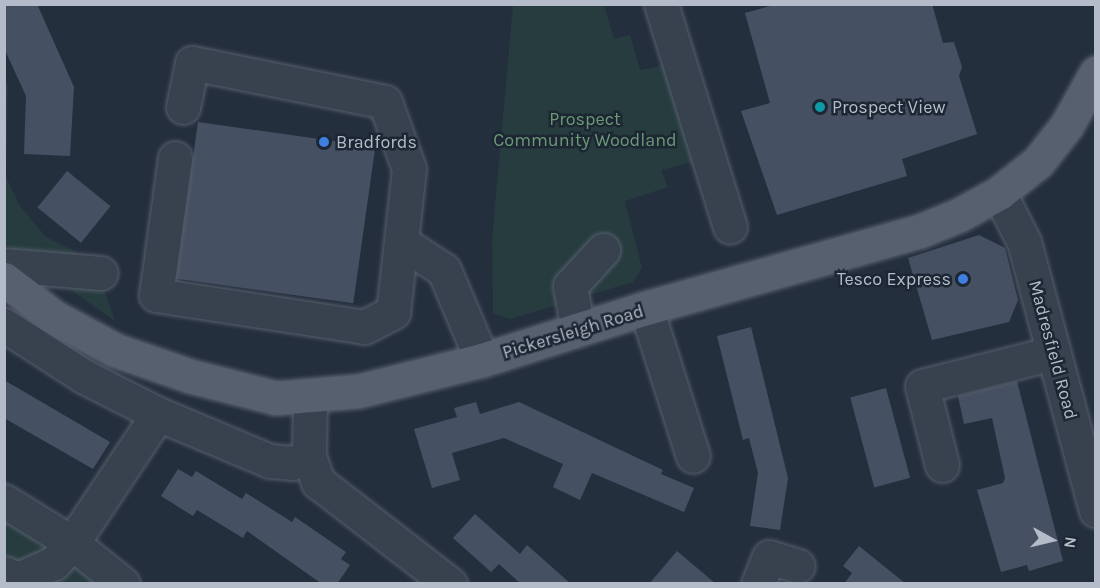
<!DOCTYPE html>
<html>
<head>
<meta charset="utf-8">
<style>
	body { margin:0 }
	#map { position:relative; width:1100px; height:588px; overflow:hidden; background:#242f3e; font-family:Karla,sans-serif }
	div>[style] { position:absolute }
	[style*='--x'] { left:calc(var(--x)*1px); top:calc(var(--y)*1px); width:calc(var(--w)*1px); rotate:calc(var(--a)*1deg) }
	.green>* { inset:0; background:#263c3f }
	.building>* { inset:0; background:#455162; transform-origin:0 0 }
	.roads { filter:drop-shadow(0 0 2px #565f6c) drop-shadow(0 0 2px #565f6c) }
	.minor>* { height:33px; margin:-16.5px; padding:0 16.5px; transform-origin:16.5px; border-radius:16.5px; background:#38414e }
	.major>* { height:33px; margin:-16.5px; padding:0 16.5px; transform-origin:16.5px; border-radius:16.5px; background:#56606e }
	.dots>* { width:16px; height:16px; translate:-50% -50%; box-sizing:border-box; border:3px solid #1d2633; border-radius:50% }
	span { translate:-50% -50%; white-space:nowrap; text-align:center; line-height:1.15; -webkit-text-stroke:5px #1d2633; paint-order:stroke }
	.poi-label { font-size:18px; color:#b4bcc9 }
	.left { translate:0 -50%; text-align:left }
	.right { translate:-100% -50%; text-align:right }
	.park-label { font-size:18px; color:#6b9a76 }
	.street-label { font-size:18px; color:#b4bcc9 }
	.frame { position:absolute; inset:0; border:6px solid #b4bcc9; pointer-events:none }
	.north { position:absolute; left:1022px; top:510px; width:60px; height:60px; -webkit-text-stroke:4px #1d2633; paint-order:stroke; rotate:98deg; font-size:16px; font-weight:700; line-height:24px; text-align:center; color:#b4bcc9 }
	.north::after { content:''; display:block; margin:auto; width:21px; height:27px; background:#b4bcc9; clip-path:polygon(50% 0,100% 100%,50% 72%,0 100%) }
</style>
</head>
<body>
<div id="map">
	<div class="green">
		<div style="clip-path:polygon(513px 5px,604px 5px,614px 39px,630px 35px,640px 70px,666px 65px,693px 162px,661px 170px,668px 187px,625px 201px,642px 268px,633px 282px,510px 319px,493px 313px,492px 239px)"></div>
		<div style="clip-path:polygon(4px 79px,8px 85px,6px 177px,20px 206px,46px 237px,94px 261px,115px 321px,5px 244px)"></div>
		<div style="clip-path:polygon(5px 514px,99px 583px,5px 583px)"></div>
	</div>
	<div class="building">
		<div style="clip-path:polygon(4px 4px,37px 4px,74px 87px,70px 156px,24px 154px,26px 96px,4px 48px)"></div>
		<div style="clip-path:polygon(777px 4px,932px 4px,943px 43px,954px 42px,962px 67px,959px 76px,977px 134px,902px 159px,907px 176px,777px 215px,741px 111px,770px 103px,745px 13px)"></div>
		<div style="left:198px;top:122px;width:179px;height:158px;rotate:8deg"></div>
		<div style="left:67px;top:171px;width:56px;height:47px;rotate:39deg"></div>
		<div style="clip-path:polygon(979px 235px,1005px 248px,1018px 300px,1009px 322px,932px 340px,908px 258px)"></div>
		<div style="clip-path:polygon(751px 327px,788px 478px,780px 530px,750px 526px,758px 473px,749px 438px,743px 440px,717px 336px)"></div>
		<div style="clip-path:polygon(4px 380px,110px 442px,93px 469px,4px 418px)"></div>
		<div style="clip-path:polygon(1017px 381px,1063px 561px,1029px 571px,1027px 565px,1001px 572px,977px 490px,1003px 483px,1005px 478px,992px 418px,964px 424px,958px 396px)"></div>
		<div style="left:886px;top:388px;width:93px;height:37px;rotate:75deg"></div>
		<div style="clip-path:polygon(476px 402px,480px 414px,519px 402px,663px 470px,661px 474px,694px 488px,684px 512px,592px 473px,580px 500px,553px 487px,563px 464px,504px 438px,452px 453px,460px 480px,432px 488px,414px 429px,457px 417px,454px 408px)"></div>
		<div style="clip-path:polygon(178px 469px,192px 477px,196px 471px,242px 499px,246px 493px,292px 522px,295px 517px,346px 552px,341px 559px,350px 565px,337px 584px,322px 584px,247px 531px,243px 538px,197px 510px,193px 516px,161px 496px)"></div>
		<div style="clip-path:polygon(475px 514px,520px 554px,527px 545px,571px 584px,521px 584px,499px 564px,491px 572px,453px 538px)"></div>
		<div style="clip-path:polygon(859px 546px,906px 584px,844px 584px,852px 573px,843px 566px)"></div>
		<div style="clip-path:polygon(677px 551px,716px 584px,649px 584px)"></div>
	</div>
	<div class="roads">
		<div class="minor">
			<div style="--x:661;--y:4;--w:233;--a:72.8"></div>
			<div style="--x:183;--y:107;--w:45;--a:-78.4"></div>
			<div style="--x:192;--y:63;--w:197;--a:11.4"></div>
			<div style="--x:385;--y:102;--w:71;--a:70.3"></div>
			<div style="--x:409;--y:169;--w:73;--a:96.3"></div>
			<div style="--x:175;--y:158;--w:138;--a:97.9"></div>
			<div style="--x:156;--y:295;--w:210;--a:8.7"></div>
			<div style="--x:364;--y:327;--w:33;--a:-27"></div>
			<div style="--x:393;--y:312;--w:70;--a:-83.5"></div>
			<div style="--x:401;--y:242;--w:51;--a:33.1"></div>
			<div style="--x:444;--y:270;--w:98;--a:67.1"></div>
			<div style="--x:999;--y:193;--w:55;--a:63"></div>
			<div style="--x:1024;--y:242;--w:278;--a:75"></div>
			<div style="--x:4;--y:265;--w:97;--a:4.7"></div>
			<div style="--x:646;--y:308;--w:155;--a:72.4"></div>
			<div style="--x:4;--y:325;--w:94;--a:32.8"></div>
			<div style="--x:83;--y:376;--w:84;--a:26.9"></div>
			<div style="--x:158;--y:414;--w:121;--a:22.8"></div>
			<div style="--x:270;--y:461;--w:22;--a:5"></div>
			<div style="--x:292;--y:463;--w:18;--a:-22"></div>
			<div style="--x:578;--y:330;--w:45;--a:-100.3"></div>
			<div style="--x:570;--y:286;--w:49;--a:-47.5"></div>
			<div style="--x:310;--y:396;--w:60;--a:91"></div>
			<div style="--x:309;--y:456;--w:28;--a:71"></div>
			<div style="--x:318;--y:482;--w:167;--a:37.7"></div>
			<div style="--x:942;--y:465;--w:81;--a:-104.2"></div>
			<div style="--x:922;--y:386;--w:135;--a:-14.1"></div>
			<div style="--x:4;--y:501;--w:80;--a:31.7"></div>
			<div style="--x:72;--y:543;--w:65;--a:38.8"></div>
			<div style="--x:4;--y:573;--w:15;--a:23"></div>
			<div style="--x:18;--y:579;--w:39;--a:-24"></div>
			<div style="--x:54;--y:563;--w:27;--a:-48"></div>
			<div style="--x:72;--y:543;--w:155;--a:-56.3"></div>
			<div style="--x:758;--y:584;--w:29;--a:-68"></div>
			<div style="--x:769;--y:557;--w:30;--a:17"></div>
		</div>
		<div class="major">
			<div style="--x:4;--y:279;--w:63;--a:37.2"></div>
			<div style="--x:54;--y:317;--w:69;--a:28.4"></div>
			<div style="--x:115;--y:350;--w:79;--a:19.1"></div>
			<div style="--x:190;--y:376;--w:89;--a:14.3"></div>
			<div style="--x:276;--y:398;--w:82;--a:-4.9"></div>
			<div style="--x:358;--y:391;--w:128;--a:-14"></div>
			<div style="--x:482;--y:360;--w:172;--a:-17.6"></div>
			<div style="--x:646;--y:308;--w:285;--a:-15.7"></div>
			<div style="--x:920;--y:231;--w:42;--a:-22.3"></div>
			<div style="--x:959;--y:215;--w:46;--a:-28.8"></div>
			<div style="--x:999;--y:193;--w:50;--a:-38.5"></div>
			<div style="--x:1038;--y:162;--w:47;--a:-51.9"></div>
			<div style="--x:1067;--y:125;--w:60;--a:-60.9"></div>
		</div>
	</div>
	<div class="dots">
		<div style="left:820px;top:107px;background:#0f9aa8"></div>
		<div style="left:324px;top:142px;background:#3f7fe0"></div>
		<div style="left:963px;top:279px;background:#3f7fe0"></div>
	</div>
	<div class="poi-label">
		<span class="left" style="left:832px;top:107px">Prospect View</span>
		<span class="left" style="left:336px;top:142px">Bradfords</span>
		<span class="right" style="left:951px;top:279px">Tesco Express</span>
	</div>
	<div class="park-label">
		<span style="left:585px;top:130px">Prospect<br>Community Woodland</span>
	</div>
	<div class="street-label">
		<span style="left:573px;top:332px;rotate:-17deg">Pickersleigh Road</span>
		<span style="left:1053px;top:350px;rotate:75deg">Madresfield Road</span>
	</div>
	<div class="frame"></div>
	<div class="north">N</div>
</div>
</body>
</html>
